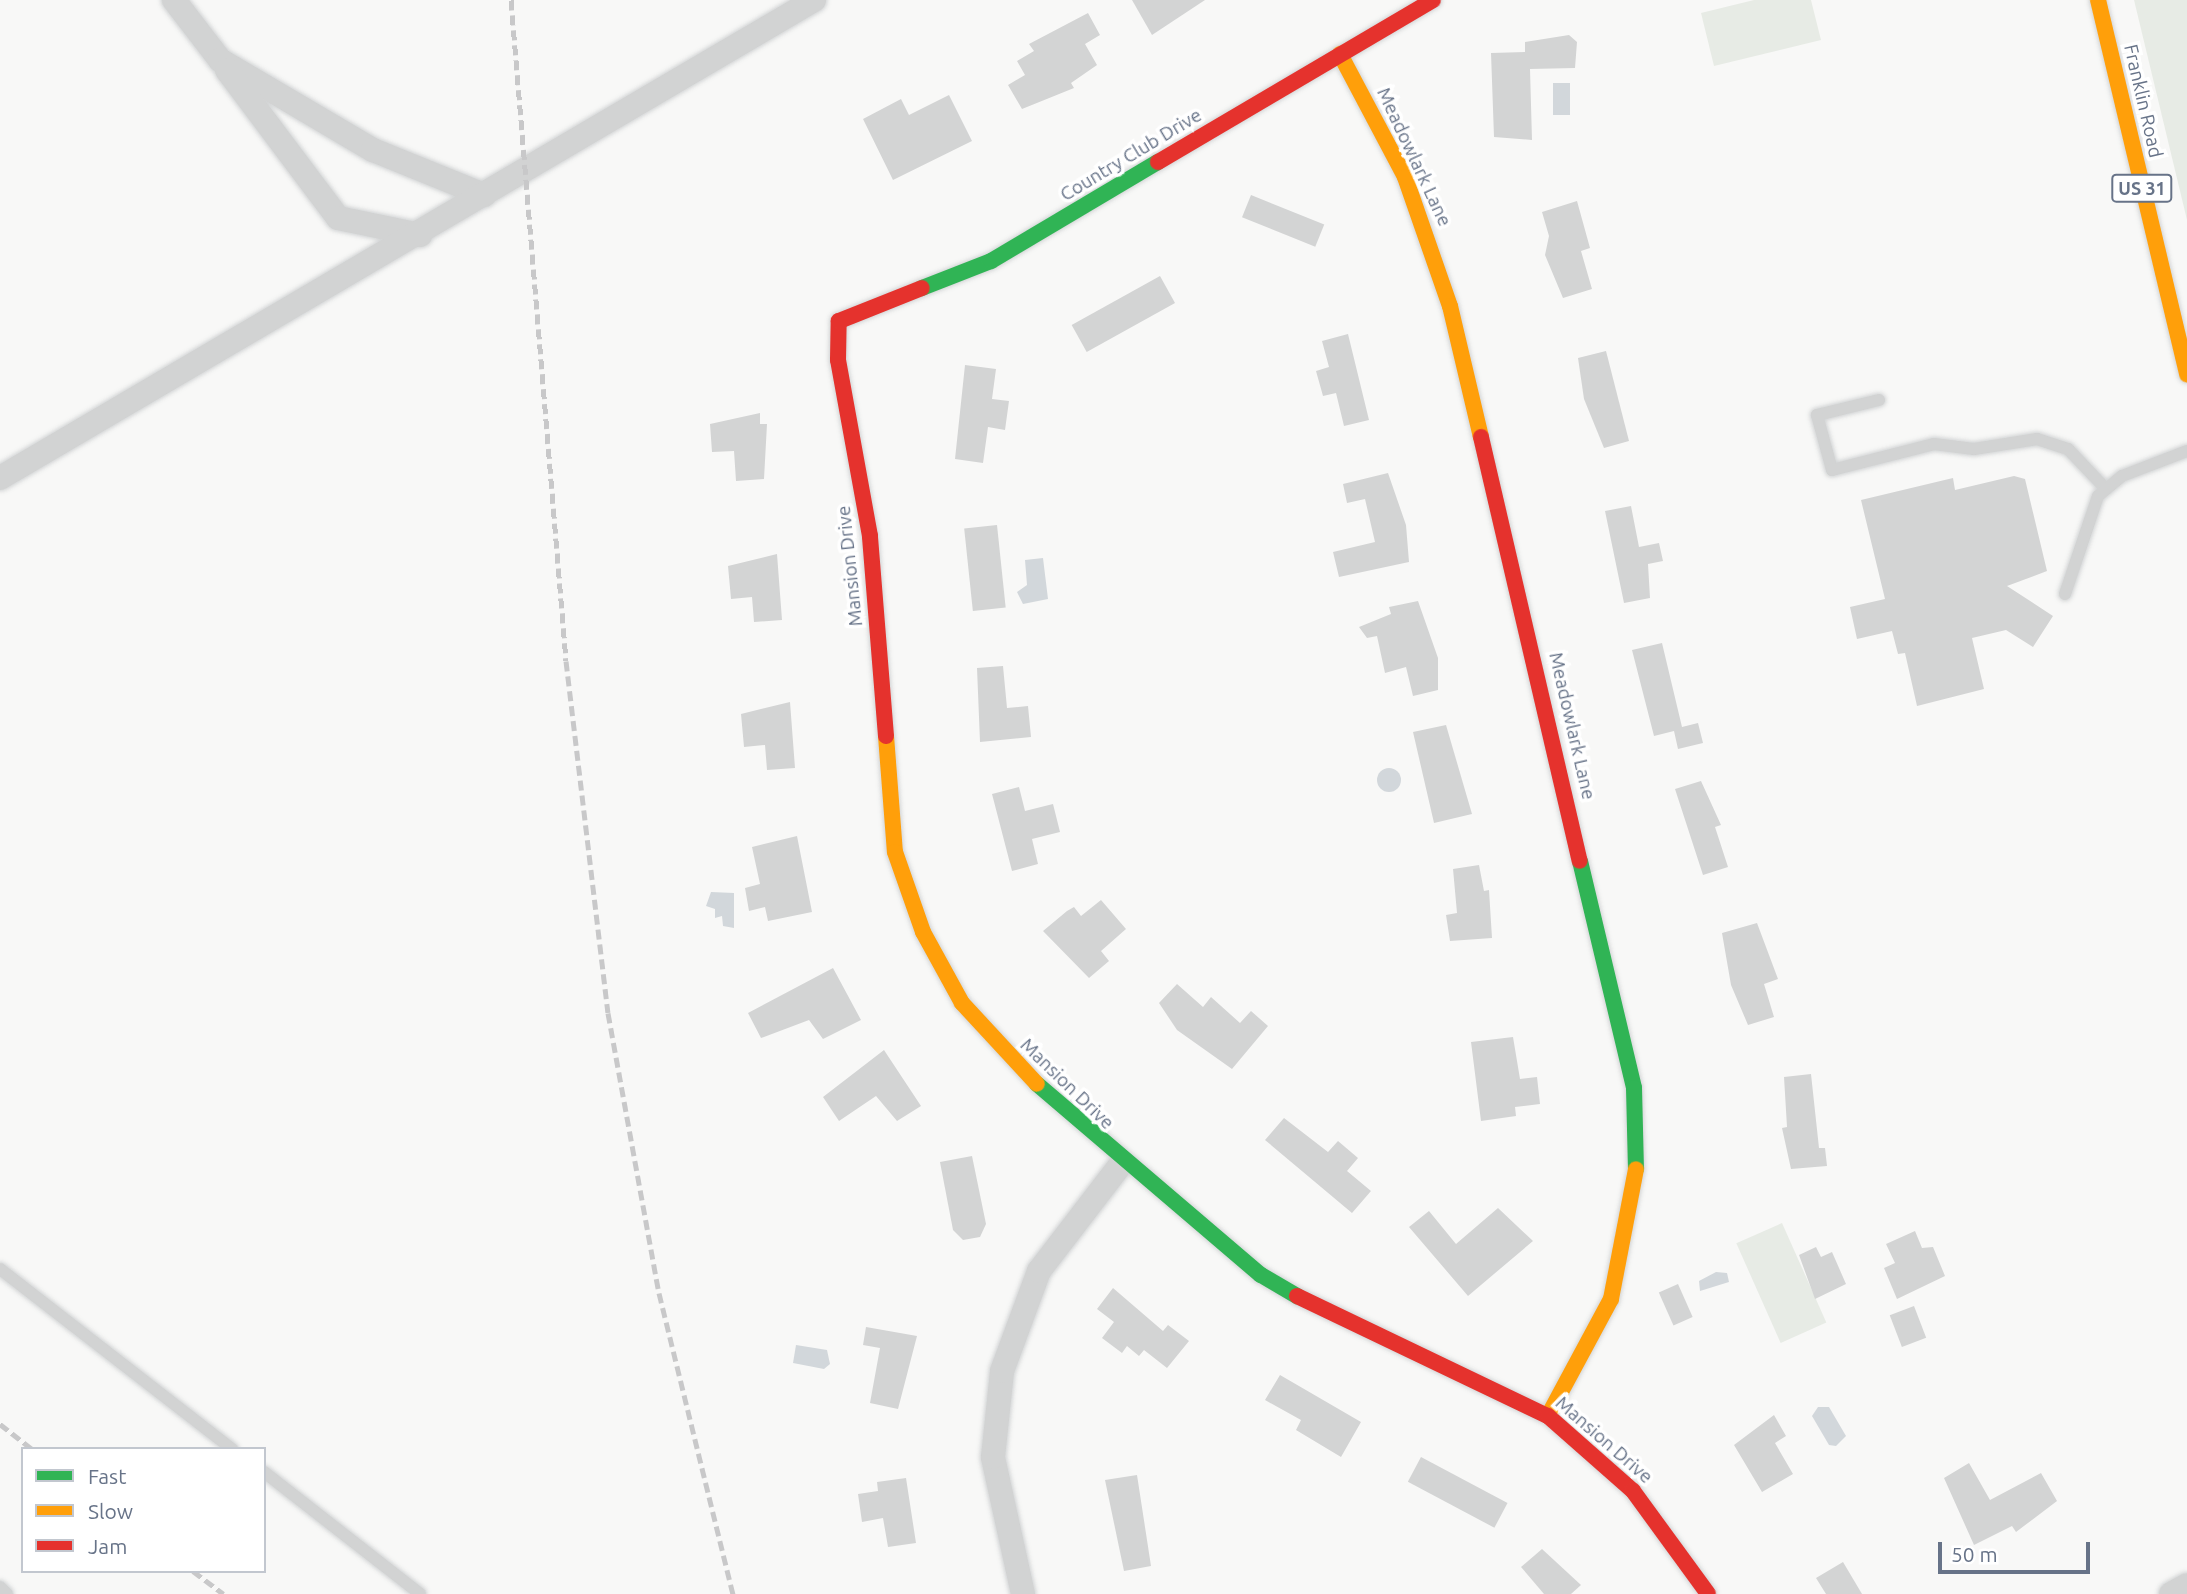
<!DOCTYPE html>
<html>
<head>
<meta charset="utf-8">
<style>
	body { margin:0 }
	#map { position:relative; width:2187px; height:1594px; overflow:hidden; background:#f8f8f7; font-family:Ubuntu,sans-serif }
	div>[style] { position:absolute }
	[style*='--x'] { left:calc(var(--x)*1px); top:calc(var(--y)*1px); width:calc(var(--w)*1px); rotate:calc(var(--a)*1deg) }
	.green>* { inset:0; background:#e7ebe5; transform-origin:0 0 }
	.water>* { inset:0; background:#d2d7db; transform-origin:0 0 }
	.round { border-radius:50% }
	.building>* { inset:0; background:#d3d4d4; transform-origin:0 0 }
	.roads { filter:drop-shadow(0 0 2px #d3d5d6) drop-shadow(0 0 2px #d3d5d6) }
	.lane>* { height:12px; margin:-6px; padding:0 6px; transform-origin:6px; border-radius:6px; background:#d2d3d3 }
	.street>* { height:24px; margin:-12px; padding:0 12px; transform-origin:12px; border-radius:12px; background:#d2d3d3 }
	.fast>* { height:16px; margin:-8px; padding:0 8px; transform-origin:8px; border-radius:8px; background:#30b455 }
	.slow>* { height:16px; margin:-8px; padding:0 8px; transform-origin:8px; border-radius:8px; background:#ff9f0a }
	.jam>* { height:16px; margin:-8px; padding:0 8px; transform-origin:8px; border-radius:8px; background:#e5322d }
	.rail>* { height:5px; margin-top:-2.5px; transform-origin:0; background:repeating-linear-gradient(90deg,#c8c8c9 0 10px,transparent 0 15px) }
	span { translate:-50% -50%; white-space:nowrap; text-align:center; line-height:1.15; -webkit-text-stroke:7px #fff; paint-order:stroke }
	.shield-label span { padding:2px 5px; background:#fff; border:2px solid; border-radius:5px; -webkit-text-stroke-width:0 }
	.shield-label { font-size:18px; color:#677388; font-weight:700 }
	.street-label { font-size:19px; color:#677388 }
	.legend { position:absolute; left:21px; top:1447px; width:245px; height:126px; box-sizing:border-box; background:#fff; border:2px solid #c2c7cf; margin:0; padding:9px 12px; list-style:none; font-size:21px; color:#677388 }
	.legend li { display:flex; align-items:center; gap:14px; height:35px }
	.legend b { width:35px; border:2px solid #c2c7cf }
	.scale { position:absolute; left:1938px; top:1542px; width:152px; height:32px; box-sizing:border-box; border:4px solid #677388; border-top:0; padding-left:9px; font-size:21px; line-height:24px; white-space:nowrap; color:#677388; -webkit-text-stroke:5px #fff; paint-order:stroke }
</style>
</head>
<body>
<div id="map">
	<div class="green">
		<div style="clip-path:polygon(1754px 0,1811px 0,1821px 40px,1714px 66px,1701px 13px)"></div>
		<div style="clip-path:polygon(2134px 0,2187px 0,2187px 220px)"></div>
		<div style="left:1782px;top:1223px;width:109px;height:50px;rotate:66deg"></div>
	</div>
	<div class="water">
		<div style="left:1553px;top:83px;width:17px;height:32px"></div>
		<div style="clip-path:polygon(1043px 558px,1048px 599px,1023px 604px,1017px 592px,1027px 585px,1025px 560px)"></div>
		<div class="round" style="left:1377px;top:768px;width:24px;height:24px"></div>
		<div style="clip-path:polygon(711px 892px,734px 893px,734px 928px,723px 926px,722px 916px,715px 918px,715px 909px,706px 906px)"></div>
		<div style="clip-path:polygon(1716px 1272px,1727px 1273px,1729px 1282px,1700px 1291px,1699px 1281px)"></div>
		<div style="clip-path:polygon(796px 1345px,827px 1350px,830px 1364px,824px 1369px,793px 1363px)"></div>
		<div style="clip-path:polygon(1818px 1407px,1829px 1407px,1846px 1436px,1836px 1446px,1829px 1445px,1812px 1416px)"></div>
	</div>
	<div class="building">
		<div style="clip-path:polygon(1132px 0,1205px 0,1152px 35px)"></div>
		<div style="clip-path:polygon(1088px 13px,1100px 35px,1085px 44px,1097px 65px,1071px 83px,1074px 88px,1022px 109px,1008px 85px,1025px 75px,1017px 61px,1034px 51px,1029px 44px)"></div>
		<div style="clip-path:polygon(1569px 35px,1577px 42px,1575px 68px,1530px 69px,1532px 140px,1494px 137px,1491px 53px,1525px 52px,1525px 42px)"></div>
		<div style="clip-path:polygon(949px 95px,972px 141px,893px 180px,863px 119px,901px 99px,909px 115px)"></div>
		<div style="left:1251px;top:195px;width:79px;height:24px;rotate:22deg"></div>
		<div style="clip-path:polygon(1577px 201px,1590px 248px,1581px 251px,1592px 289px,1563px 298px,1545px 255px,1549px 236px,1542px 212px)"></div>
		<div style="left:1160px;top:276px;width:31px;height:101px;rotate:61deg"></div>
		<div style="clip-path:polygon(1348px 334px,1369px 420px,1344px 426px,1336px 393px,1323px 396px,1316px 371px,1329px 367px,1322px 341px)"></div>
		<div style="clip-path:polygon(1606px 351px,1629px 441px,1604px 448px,1584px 399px,1578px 358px)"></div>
		<div style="clip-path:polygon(965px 365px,996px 369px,992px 399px,1009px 401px,1005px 430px,988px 427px,983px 463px,955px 459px)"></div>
		<div style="clip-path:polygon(760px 413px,760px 424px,767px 424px,764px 479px,736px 481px,734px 451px,712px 452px,710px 424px)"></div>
		<div style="clip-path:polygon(1388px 473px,1406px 525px,1409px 562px,1339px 577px,1333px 552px,1375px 542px,1365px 499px,1347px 503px,1343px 484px)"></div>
		<div style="clip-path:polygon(2014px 476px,2025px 479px,2047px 571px,2007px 586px,2053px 616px,2033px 647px,2006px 630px,1972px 638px,1984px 689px,1917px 706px,1905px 653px,1898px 654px,1892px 631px,1857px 639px,1850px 607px,1885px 599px,1861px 500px,1953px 478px,1955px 490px)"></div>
		<div style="clip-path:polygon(1631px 506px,1639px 547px,1659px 543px,1663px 561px,1648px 564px,1650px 598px,1624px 603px,1605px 511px)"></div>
		<div style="left:997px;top:525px;width:83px;height:33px;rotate:84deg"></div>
		<div style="clip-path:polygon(777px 554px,782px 620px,754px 622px,752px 597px,731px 599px,728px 566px)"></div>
		<div style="clip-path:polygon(1418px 601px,1438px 658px,1438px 690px,1413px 696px,1406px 667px,1385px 673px,1377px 636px,1367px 638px,1359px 627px,1391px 614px,1389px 607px)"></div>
		<div style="clip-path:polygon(1662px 643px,1682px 727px,1698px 723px,1703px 743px,1678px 749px,1674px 731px,1654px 736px,1632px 650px)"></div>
		<div style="clip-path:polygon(1003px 666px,1007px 708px,1028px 706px,1031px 737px,980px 742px,977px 668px)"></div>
		<div style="clip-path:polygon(790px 702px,795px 768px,767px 770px,765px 745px,744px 747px,741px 714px)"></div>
		<div style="clip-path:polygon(1446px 725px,1472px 814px,1434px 823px,1413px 732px)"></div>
		<div style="clip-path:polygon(1701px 781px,1721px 825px,1715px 827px,1728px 867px,1703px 875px,1675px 789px)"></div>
		<div style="clip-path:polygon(1019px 787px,1025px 811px,1053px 804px,1060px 832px,1032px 839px,1038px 864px,1012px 871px,992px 794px)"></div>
		<div style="clip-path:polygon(797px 836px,812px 912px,768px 921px,765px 907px,749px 911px,745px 888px,760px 884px,752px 847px)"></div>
		<div style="clip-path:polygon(1479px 865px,1484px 891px,1489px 890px,1492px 938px,1450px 941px,1446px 915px,1457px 913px,1453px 869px)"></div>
		<div style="clip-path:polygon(1101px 900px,1126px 929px,1101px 951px,1109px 961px,1089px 978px,1043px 931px,1067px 911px,1074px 907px,1081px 916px)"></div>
		<div style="clip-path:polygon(1757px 923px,1778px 979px,1764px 984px,1774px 1017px,1748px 1025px,1731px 985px,1722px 933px)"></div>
		<div style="clip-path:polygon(833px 968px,861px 1020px,823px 1039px,809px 1020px,761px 1038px,748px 1013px)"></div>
		<div style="clip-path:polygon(1177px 984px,1203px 1007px,1211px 997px,1240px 1023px,1251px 1011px,1268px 1026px,1232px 1069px,1177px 1030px,1159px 1003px)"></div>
		<div style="clip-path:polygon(1513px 1037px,1520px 1079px,1537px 1077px,1540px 1104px,1515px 1107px,1516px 1116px,1481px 1121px,1471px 1042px)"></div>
		<div style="clip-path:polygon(884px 1050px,921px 1106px,897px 1121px,876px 1096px,839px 1121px,823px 1097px)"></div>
		<div style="clip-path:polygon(1811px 1074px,1819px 1148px,1825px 1148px,1827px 1166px,1791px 1169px,1782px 1128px,1787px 1127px,1784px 1077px)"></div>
		<div style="clip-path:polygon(1284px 1118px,1328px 1152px,1338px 1141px,1358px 1158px,1347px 1171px,1371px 1191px,1352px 1213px,1265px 1140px)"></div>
		<div style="clip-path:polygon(972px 1156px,986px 1224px,980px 1237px,963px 1240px,953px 1230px,940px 1162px)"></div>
		<div style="clip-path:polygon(1498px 1208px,1533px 1241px,1468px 1296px,1409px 1227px,1429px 1211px,1456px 1244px)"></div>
		<div style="clip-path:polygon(1915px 1231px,1922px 1248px,1933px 1247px,1945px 1276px,1897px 1299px,1884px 1268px,1895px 1263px,1886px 1244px)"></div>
		<div style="clip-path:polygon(1816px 1247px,1821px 1257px,1832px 1252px,1846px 1284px,1815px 1299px,1799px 1255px)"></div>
		<div style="left:1678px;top:1284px;width:36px;height:21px;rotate:66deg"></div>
		<div style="clip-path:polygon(1113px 1288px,1163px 1331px,1168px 1325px,1189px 1341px,1167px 1368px,1144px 1350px,1139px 1356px,1127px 1346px,1122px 1353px,1102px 1338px,1114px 1322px,1097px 1309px)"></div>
		<div style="left:1914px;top:1306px;width:34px;height:26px;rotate:69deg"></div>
		<div style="clip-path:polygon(866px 1327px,917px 1336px,898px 1409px,870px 1403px,880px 1348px,863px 1345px)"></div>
		<div style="clip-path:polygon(1280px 1375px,1361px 1422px,1341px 1457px,1296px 1430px,1301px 1420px,1265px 1400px)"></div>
		<div style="clip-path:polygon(1774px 1415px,1786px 1436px,1775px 1443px,1793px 1474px,1762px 1492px,1734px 1445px)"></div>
		<div style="left:1421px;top:1457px;width:98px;height:28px;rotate:28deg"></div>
		<div style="clip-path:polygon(1969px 1463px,1990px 1500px,2041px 1473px,2057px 1501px,2016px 1532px,2012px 1526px,1974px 1545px,1944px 1478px)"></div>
		<div style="clip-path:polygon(1137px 1475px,1151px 1566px,1124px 1571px,1105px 1480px)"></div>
		<div style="clip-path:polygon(906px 1478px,916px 1543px,888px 1547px,883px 1518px,862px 1522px,858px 1494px,878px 1491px,877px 1482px)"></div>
		<div style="clip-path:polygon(1542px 1549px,1581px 1585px,1571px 1594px,1544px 1594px,1521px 1567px)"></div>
		<div style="clip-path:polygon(1843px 1562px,1862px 1594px,1826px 1594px,1816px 1578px)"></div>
	</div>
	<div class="roads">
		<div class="lane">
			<div style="--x:1879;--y:400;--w:64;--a:166.4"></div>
			<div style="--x:1817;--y:415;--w:57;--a:74.7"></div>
			<div style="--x:1832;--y:470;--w:105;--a:-14.3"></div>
			<div style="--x:1934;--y:444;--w:40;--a:7.1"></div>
			<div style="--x:1974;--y:449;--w:64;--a:-9"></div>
			<div style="--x:2037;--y:439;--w:33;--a:18"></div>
			<div style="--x:2068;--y:449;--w:54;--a:46.5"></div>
			<div style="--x:2065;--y:594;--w:103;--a:-71.4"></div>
			<div style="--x:2098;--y:496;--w:31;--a:-40"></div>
			<div style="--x:2122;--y:476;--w:70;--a:-21"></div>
			<div style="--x:0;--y:1269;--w:294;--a:37.8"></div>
			<div style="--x:264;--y:1472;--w:198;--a:38"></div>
			<div style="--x:0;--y:1587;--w:10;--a:45"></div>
		</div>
		<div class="street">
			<div style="--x:174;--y:0;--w:76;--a:52.5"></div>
			<div style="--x:220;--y:60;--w:178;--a:30.5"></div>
			<div style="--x:373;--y:150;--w:120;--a:22.1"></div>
			<div style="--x:227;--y:70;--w:185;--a:53.1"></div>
			<div style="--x:338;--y:218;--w:84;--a:11.7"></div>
			<div style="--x:0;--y:478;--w:944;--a:-30.42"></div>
			<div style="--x:1023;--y:1594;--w:140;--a:-102.4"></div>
			<div style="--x:993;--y:1457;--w:86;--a:-84"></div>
			<div style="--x:1002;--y:1371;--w:107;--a:-69.7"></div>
			<div style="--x:1039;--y:1271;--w:135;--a:-52.5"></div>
			<div style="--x:2171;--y:1594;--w:18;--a:-29"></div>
		</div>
		<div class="fast">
			<div style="--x:922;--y:288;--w:74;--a:-21.4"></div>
			<div style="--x:991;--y:261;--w:194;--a:-30.7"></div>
			<div style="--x:1580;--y:861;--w:233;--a:76.6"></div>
			<div style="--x:1634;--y:1088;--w:81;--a:88.6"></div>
			<div style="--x:1037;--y:1084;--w:294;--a:40.5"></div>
			<div style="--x:1261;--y:1275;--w:42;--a:30.3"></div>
		</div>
		<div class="slow">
			<div style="--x:2098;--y:0;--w:385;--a:76.6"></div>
			<div style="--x:1340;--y:54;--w:139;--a:62.1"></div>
			<div style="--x:1405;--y:177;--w:137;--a:70.8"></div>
			<div style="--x:1450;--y:306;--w:135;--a:76.7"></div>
			<div style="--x:886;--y:736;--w:116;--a:85.6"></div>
			<div style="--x:895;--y:852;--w:85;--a:70.7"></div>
			<div style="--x:923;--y:932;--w:81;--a:61.2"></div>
			<div style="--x:962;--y:1003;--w:110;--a:47.2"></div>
			<div style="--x:1548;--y:1416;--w:133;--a:-61.7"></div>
			<div style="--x:1611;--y:1299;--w:132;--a:-79.1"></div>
		</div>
		<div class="jam">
			<div style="--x:1158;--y:162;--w:319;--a:-30.5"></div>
			<div style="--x:1481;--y:437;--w:435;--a:76.9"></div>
			<div style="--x:886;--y:736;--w:201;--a:-94.6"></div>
			<div style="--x:870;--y:536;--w:179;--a:-100.3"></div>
			<div style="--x:838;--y:360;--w:39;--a:-89"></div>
			<div style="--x:839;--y:321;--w:89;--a:-21.7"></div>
			<div style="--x:1297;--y:1296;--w:278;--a:25.6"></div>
			<div style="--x:1548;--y:1416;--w:113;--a:41.4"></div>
			<div style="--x:1633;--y:1491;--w:127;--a:53.9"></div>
		</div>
	</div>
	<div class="rail">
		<div style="--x:511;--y:0;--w:663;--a:85.24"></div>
		<div style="--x:566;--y:661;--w:354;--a:83.2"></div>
		<div style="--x:608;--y:1013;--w:285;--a:79.7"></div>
		<div style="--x:659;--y:1293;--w:310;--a:76.2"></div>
		<div style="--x:0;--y:1424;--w:41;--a:38"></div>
		<div style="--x:193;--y:1571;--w:38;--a:37"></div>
	</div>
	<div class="shield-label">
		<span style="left:2142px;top:188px">US 31</span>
	</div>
	<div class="street-label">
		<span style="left:2143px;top:101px;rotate:77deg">Franklin Road</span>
		<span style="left:1131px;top:155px;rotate:-31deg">Country Club Drive</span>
		<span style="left:1414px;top:157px;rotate:65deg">Meadowlark Lane</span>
		<span style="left:850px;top:566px;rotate:-96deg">Mansion Drive</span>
		<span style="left:1572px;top:726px;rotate:77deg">Meadowlark Lane</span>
		<span style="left:1067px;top:1084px;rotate:44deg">Mansion Drive</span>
		<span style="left:1604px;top:1440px;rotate:41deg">Mansion Drive</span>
	</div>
	<ul class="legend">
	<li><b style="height:9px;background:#30b455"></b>Fast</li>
	<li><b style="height:9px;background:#ff9f0a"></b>Slow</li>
	<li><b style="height:9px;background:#e5322d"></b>Jam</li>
	</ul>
	<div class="scale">50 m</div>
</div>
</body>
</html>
